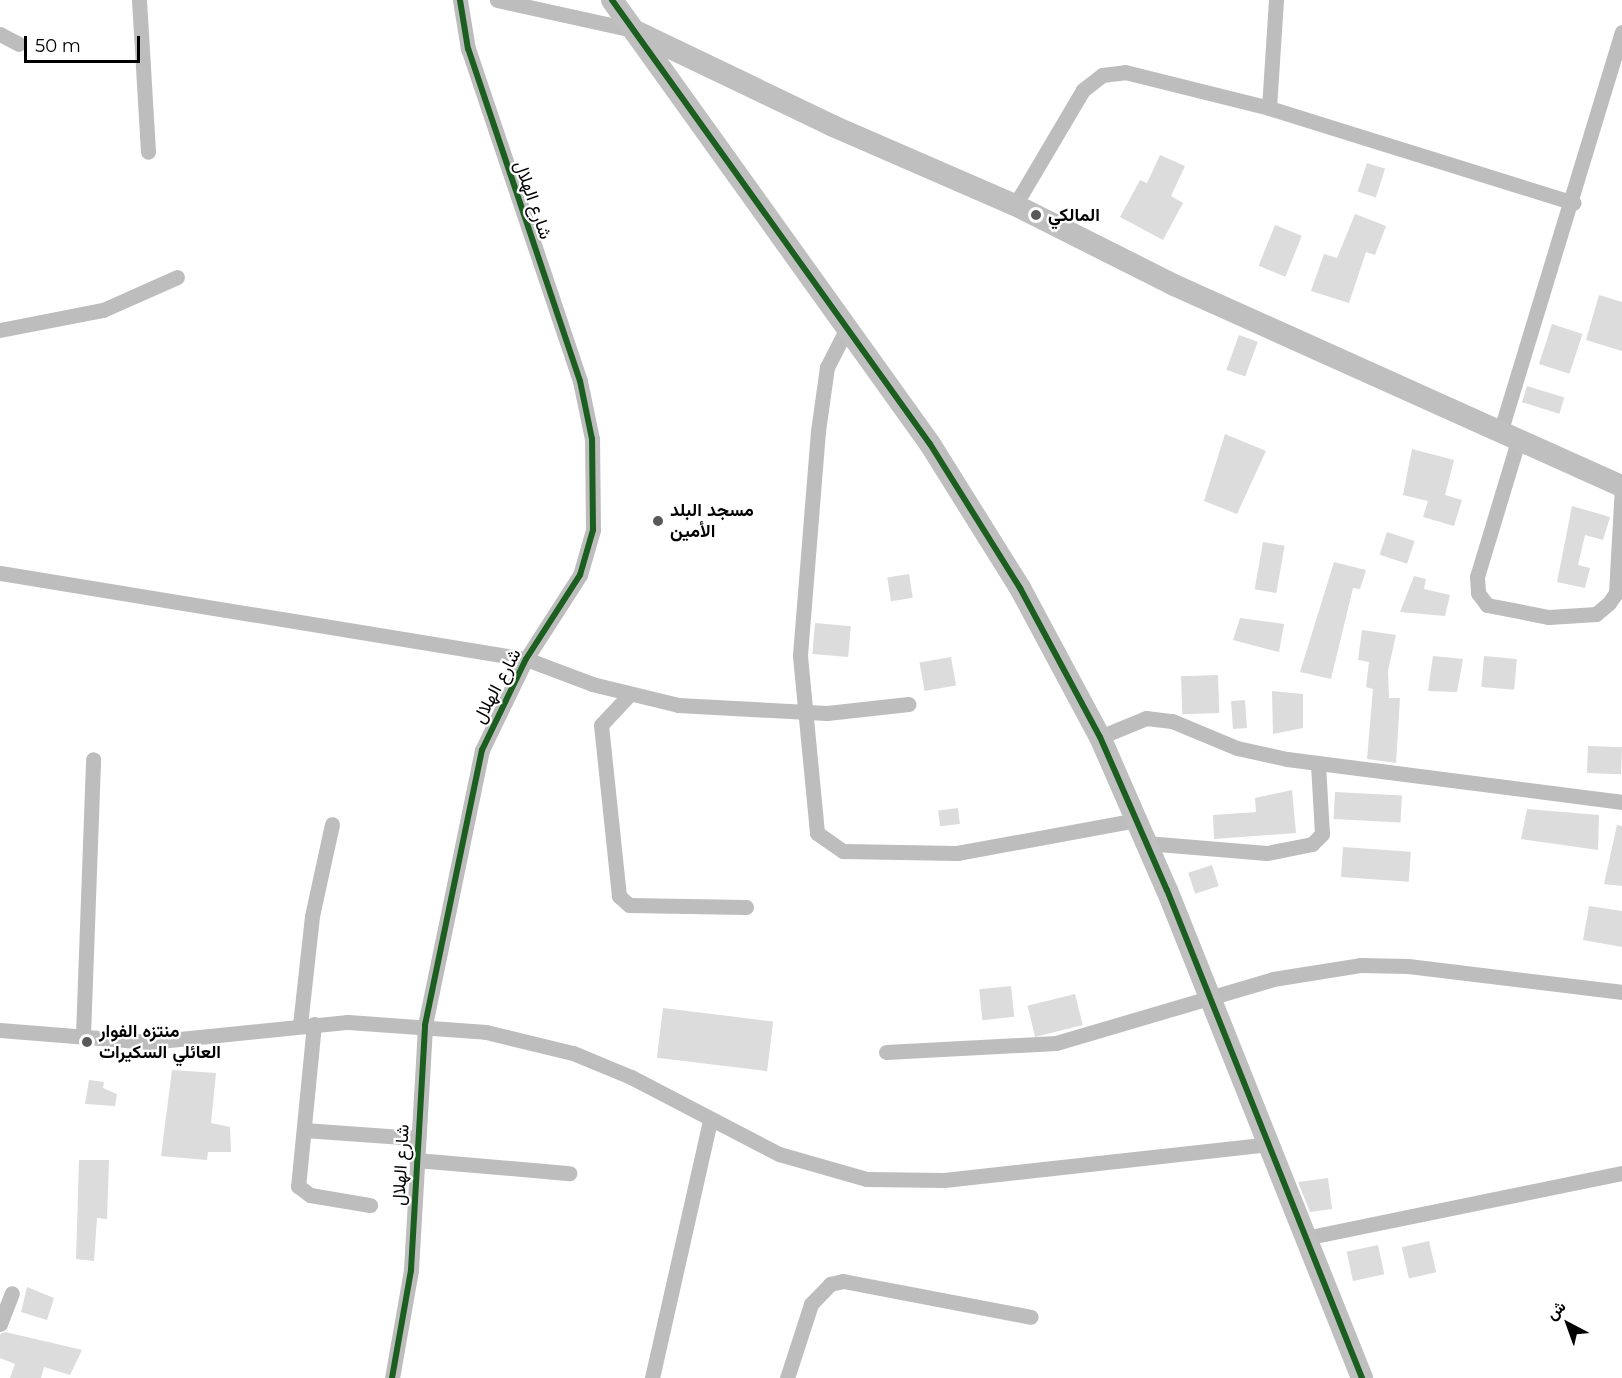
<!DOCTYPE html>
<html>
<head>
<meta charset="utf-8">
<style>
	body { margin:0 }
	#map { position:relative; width:1622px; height:1378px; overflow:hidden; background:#fff; font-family:Montserrat,Vazirmatn,sans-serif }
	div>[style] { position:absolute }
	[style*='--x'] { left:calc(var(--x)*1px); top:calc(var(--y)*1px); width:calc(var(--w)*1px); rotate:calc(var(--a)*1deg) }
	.building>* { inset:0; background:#dcdcdc; transform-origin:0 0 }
	.street>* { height:15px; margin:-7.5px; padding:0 7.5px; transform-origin:7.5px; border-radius:7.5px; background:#bdbdbd }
	.secondary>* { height:22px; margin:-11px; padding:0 11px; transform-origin:11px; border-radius:11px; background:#bfbfbf }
	.cycleway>* { height:6px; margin:-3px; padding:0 3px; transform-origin:3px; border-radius:3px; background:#1b5e20 }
	.dots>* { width:16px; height:16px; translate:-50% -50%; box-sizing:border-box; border:3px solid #fff; border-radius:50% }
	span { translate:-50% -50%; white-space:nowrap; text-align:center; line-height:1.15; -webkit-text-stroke:4.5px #fff; paint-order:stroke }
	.street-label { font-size:18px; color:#000 }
	.poi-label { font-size:18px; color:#000; font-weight:700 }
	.left { translate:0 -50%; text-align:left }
	.north { position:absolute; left:1538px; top:1294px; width:60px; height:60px; -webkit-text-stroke:4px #fff; paint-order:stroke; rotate:319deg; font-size:16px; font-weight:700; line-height:24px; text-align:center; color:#000 }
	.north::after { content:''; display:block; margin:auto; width:21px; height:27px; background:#000; clip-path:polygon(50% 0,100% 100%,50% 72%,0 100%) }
	.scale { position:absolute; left:24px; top:36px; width:116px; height:27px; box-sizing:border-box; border:3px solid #000; border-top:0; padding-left:8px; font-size:18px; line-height:21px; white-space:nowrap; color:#000; -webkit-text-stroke:4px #fff; paint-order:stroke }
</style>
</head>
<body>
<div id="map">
	<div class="building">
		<div style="clip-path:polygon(1160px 155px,1185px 166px,1171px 196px,1183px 203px,1163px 240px,1120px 217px,1140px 180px,1147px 183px)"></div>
		<div style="left:1367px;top:163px;width:19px;height:30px;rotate:18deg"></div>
		<div style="clip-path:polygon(1355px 214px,1386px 226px,1375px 255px,1366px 252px,1349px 303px,1311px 291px,1324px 254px,1337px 258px)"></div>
		<div style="left:1275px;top:225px;width:29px;height:44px;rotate:22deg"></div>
		<div style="clip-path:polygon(1599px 295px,1622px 302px,1622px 351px,1586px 340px)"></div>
		<div style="left:1552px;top:324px;width:32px;height:42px;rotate:18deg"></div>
		<div style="left:1239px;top:335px;width:20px;height:37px;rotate:20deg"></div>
		<div style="left:1527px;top:386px;width:39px;height:17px;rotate:17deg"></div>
		<div style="clip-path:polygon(1225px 434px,1266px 451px,1237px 514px,1204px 501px)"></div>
		<div style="clip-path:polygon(1412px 449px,1454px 460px,1445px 495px,1462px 500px,1454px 526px,1423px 517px,1428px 501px,1403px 495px)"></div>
		<div style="clip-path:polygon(1572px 506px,1610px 517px,1603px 540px,1585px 535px,1578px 565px,1590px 568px,1585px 588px,1557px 582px)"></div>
		<div style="left:1387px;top:532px;width:29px;height:24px;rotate:18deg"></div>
		<div style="left:1263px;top:542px;width:22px;height:48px;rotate:10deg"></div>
		<div style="clip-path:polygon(1334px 562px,1366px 570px,1360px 589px,1353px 588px,1331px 679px,1300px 672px)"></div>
		<div style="left:909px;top:574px;width:24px;height:22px;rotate:81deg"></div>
		<div style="clip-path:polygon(1414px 576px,1426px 579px,1424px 589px,1450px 595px,1445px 616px,1400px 612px)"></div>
		<div style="clip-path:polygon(1240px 618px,1284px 624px,1279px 652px,1233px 640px)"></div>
		<div style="left:815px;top:623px;width:36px;height:31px;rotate:5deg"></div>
		<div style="clip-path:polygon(1362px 630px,1396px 635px,1388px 671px,1389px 698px,1400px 698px,1396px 763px,1367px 759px,1373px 689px,1366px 687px,1369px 662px,1358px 660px)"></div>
		<div style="clip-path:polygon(1433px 656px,1463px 659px,1457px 692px,1428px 691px)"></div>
		<div style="left:1484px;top:656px;width:33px;height:31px;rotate:5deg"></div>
		<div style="left:951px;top:657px;width:29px;height:32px;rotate:80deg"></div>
		<div style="left:1218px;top:675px;width:38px;height:37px;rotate:88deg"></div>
		<div style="clip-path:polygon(1272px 691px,1303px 694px,1303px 728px,1273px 734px)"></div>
		<div style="left:1245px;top:700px;width:28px;height:14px;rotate:86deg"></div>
		<div style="left:1588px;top:746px;width:34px;height:27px;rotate:2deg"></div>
		<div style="clip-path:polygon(1292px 790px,1296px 833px,1214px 839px,1213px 815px,1256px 812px,1255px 798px)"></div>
		<div style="left:1335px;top:792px;width:67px;height:27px;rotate:3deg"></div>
		<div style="left:958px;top:808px;width:16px;height:20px;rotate:83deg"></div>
		<div style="clip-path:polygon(1527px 809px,1599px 815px,1598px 850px,1521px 839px)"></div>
		<div style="clip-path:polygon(1617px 825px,1622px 826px,1622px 886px,1604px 884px)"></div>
		<div style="left:1343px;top:847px;width:68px;height:30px;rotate:4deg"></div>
		<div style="left:1212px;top:865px;width:22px;height:25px;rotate:72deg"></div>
		<div style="clip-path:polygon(1589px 906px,1622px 911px,1622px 947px,1583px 940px)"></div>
		<div style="left:1011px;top:986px;width:31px;height:32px;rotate:84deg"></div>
		<div style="left:1075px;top:994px;width:32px;height:49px;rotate:76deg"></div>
		<div style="left:663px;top:1008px;width:111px;height:50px;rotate:7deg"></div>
		<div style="clip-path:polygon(172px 1070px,216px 1073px,211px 1123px,230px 1127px,231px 1152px,208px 1152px,207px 1160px,161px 1156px)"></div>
		<div style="clip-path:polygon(89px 1080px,104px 1082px,103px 1088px,117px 1094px,115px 1106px,85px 1104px)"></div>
		<div style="clip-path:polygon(79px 1160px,109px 1160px,107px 1219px,97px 1218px,94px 1261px,76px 1259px)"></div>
		<div style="clip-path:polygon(1328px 1178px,1332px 1209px,1310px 1212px,1298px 1182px)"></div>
		<div style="left:1429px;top:1241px;width:32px;height:28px;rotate:77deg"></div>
		<div style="left:1378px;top:1245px;width:30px;height:32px;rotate:78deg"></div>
		<div style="clip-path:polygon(27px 1287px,54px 1298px,47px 1320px,21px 1312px)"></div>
		<div style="clip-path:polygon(5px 1332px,57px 1344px,82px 1350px,70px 1375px,44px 1367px,41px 1378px,10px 1378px,15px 1364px,0 1358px,0 1334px)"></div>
	</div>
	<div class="street">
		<div style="--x:139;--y:0;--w:152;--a:86.6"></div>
		<div style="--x:497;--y:0;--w:139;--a:12.4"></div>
		<div style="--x:0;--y:34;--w:21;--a:28"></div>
		<div style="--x:1269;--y:108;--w:108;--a:-86.3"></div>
		<div style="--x:1015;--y:205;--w:134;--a:-59.4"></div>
		<div style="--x:1083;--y:90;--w:24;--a:-38"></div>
		<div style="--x:1102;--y:75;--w:23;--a:-7"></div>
		<div style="--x:1125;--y:72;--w:148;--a:14"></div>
		<div style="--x:1269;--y:108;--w:319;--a:17.3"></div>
		<div style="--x:0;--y:330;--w:105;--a:-11"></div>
		<div style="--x:103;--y:310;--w:81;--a:-24"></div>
		<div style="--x:845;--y:332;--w:39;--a:117"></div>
		<div style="--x:827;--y:367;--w:65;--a:98"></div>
		<div style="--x:818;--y:431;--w:226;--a:94.6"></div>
		<div style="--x:800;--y:656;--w:178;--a:84.5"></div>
		<div style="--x:817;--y:833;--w:32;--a:35"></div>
		<div style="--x:843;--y:851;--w:114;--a:1"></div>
		<div style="--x:957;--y:853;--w:182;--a:-10.4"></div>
		<div style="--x:1500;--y:433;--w:419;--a:-73.1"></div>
		<div style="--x:1518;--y:441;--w:142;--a:106.8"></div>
		<div style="--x:1477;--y:577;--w:16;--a:86"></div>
		<div style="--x:1478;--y:593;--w:15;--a:53"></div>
		<div style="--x:1487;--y:605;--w:63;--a:11"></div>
		<div style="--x:1549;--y:617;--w:47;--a:-3.7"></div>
		<div style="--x:1596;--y:614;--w:17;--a:-40"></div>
		<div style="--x:1609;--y:603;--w:12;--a:-55"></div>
		<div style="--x:1616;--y:593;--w:108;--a:-86.8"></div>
		<div style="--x:0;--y:573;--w:533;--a:9.29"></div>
		<div style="--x:526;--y:659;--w:71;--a:20.7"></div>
		<div style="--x:592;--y:684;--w:89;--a:13.7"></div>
		<div style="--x:678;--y:705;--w:149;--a:3.1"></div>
		<div style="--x:827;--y:713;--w:82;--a:-6.3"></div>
		<div style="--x:630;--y:694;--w:42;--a:133.1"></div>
		<div style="--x:601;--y:725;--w:172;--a:84"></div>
		<div style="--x:619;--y:896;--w:13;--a:42"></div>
		<div style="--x:629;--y:905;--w:117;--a:1"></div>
		<div style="--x:1100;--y:737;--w:50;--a:-22.4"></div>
		<div style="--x:1146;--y:718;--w:26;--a:7"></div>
		<div style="--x:1172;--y:721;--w:70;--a:22.6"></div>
		<div style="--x:1237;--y:748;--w:51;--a:12.4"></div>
		<div style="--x:1287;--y:759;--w:338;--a:7.3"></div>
		<div style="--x:1146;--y:843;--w:121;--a:4.7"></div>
		<div style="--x:1267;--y:853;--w:46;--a:-11.3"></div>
		<div style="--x:1312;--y:844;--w:14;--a:-45"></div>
		<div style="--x:1322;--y:834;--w:69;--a:-93.3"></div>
		<div style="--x:314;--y:1024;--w:163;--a:95.6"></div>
		<div style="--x:298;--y:1186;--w:15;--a:37"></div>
		<div style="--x:310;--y:1195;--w:61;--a:9.5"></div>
		<div style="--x:300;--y:1025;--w:110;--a:-83.7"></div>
		<div style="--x:312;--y:916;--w:94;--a:-77.7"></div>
		<div style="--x:0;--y:1030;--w:150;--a:4.6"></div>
		<div style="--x:150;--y:1042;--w:199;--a:-5.8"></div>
		<div style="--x:348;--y:1022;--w:138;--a:4.1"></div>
		<div style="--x:486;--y:1032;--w:89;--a:13.6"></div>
		<div style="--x:573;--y:1053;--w:63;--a:22.5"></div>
		<div style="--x:631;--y:1077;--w:167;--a:27.5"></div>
		<div style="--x:779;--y:1154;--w:91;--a:15.9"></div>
		<div style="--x:867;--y:1179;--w:77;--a:0.7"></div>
		<div style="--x:944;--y:1180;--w:327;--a:-6.3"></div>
		<div style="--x:83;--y:1035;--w:276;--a:-87.9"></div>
		<div style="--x:886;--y:1052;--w:170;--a:-3"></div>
		<div style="--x:1056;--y:1043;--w:226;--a:-16.4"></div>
		<div style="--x:1273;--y:979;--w:88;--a:-9.1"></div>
		<div style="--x:1360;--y:965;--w:48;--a:1.2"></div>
		<div style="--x:1408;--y:966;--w:216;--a:6.9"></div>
		<div style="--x:304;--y:1130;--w:112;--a:4.1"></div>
		<div style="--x:416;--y:1160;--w:154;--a:4.9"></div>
		<div style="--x:1305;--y:1238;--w:324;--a:-11.6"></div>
		<div style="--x:0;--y:1324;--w:33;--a:-69"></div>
		<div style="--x:392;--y:1378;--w:110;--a:-80"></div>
		<div style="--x:411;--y:1270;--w:245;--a:-86.7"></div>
		<div style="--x:425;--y:1025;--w:281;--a:-78.3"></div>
		<div style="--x:482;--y:750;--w:101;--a:-64.2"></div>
		<div style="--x:526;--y:659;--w:100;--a:-57.3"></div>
		<div style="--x:580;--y:575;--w:47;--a:-73.9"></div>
		<div style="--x:593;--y:530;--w:91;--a:-90.6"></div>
		<div style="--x:592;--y:439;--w:59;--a:-101.7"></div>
		<div style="--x:580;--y:381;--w:350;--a:-108.6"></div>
		<div style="--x:468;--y:49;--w:50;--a:-99.3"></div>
		<div style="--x:652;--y:1378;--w:263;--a:-77.3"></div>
		<div style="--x:787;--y:1378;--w:78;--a:-72"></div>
		<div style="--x:811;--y:1304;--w:28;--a:-46"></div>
		<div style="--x:830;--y:1284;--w:13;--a:-13"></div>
		<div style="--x:843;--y:1281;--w:191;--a:10.8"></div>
	</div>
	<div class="secondary">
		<div style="--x:612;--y:0;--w:546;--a:54.39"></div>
		<div style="--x:930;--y:444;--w:170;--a:58"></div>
		<div style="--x:1020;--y:588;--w:169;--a:61.8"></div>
		<div style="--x:1100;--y:737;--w:167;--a:66.4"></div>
		<div style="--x:1167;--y:890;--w:526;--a:68.22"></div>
		<div style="--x:635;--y:31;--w:220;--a:25.6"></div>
		<div style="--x:833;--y:126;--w:198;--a:23.5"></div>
		<div style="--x:1015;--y:205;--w:178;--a:26.7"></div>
		<div style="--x:1174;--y:285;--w:491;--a:24.2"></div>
	</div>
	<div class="cycleway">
		<div style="--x:612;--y:0;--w:546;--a:54.39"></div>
		<div style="--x:930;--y:444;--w:170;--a:58"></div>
		<div style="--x:1020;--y:588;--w:169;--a:61.8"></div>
		<div style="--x:1100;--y:737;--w:167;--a:66.4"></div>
		<div style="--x:1167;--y:890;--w:526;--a:68.22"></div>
		<div style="--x:392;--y:1378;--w:110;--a:-80"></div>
		<div style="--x:411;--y:1270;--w:245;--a:-86.7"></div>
		<div style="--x:425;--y:1025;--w:281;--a:-78.3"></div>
		<div style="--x:482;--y:750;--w:101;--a:-64.2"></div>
		<div style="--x:526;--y:659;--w:100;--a:-57.3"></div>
		<div style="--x:580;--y:575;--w:47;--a:-73.9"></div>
		<div style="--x:593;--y:530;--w:91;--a:-90.6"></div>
		<div style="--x:592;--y:439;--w:59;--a:-101.7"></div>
		<div style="--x:580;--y:381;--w:350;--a:-108.6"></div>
		<div style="--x:468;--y:49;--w:50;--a:-99.3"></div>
	</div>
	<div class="dots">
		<div style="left:1036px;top:215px;background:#595959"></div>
		<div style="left:658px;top:521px;background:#595959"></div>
		<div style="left:87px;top:1042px;background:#595959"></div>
	</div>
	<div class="street-label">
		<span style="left:533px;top:200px;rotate:71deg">شارع الهلال</span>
		<span style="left:497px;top:686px;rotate:-62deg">شارع الهلال</span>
		<span style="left:401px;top:1165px;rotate:-87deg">شارع الهلال</span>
	</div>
	<div class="poi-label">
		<span class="left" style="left:1048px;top:215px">المالكي</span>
		<span class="left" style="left:670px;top:521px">مسجد البلد<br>الأمين</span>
		<span class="left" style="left:99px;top:1042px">منتزه الفوار<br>العائلي السكيرات</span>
	</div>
	<div class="north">ش</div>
	<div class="scale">50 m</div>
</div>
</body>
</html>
